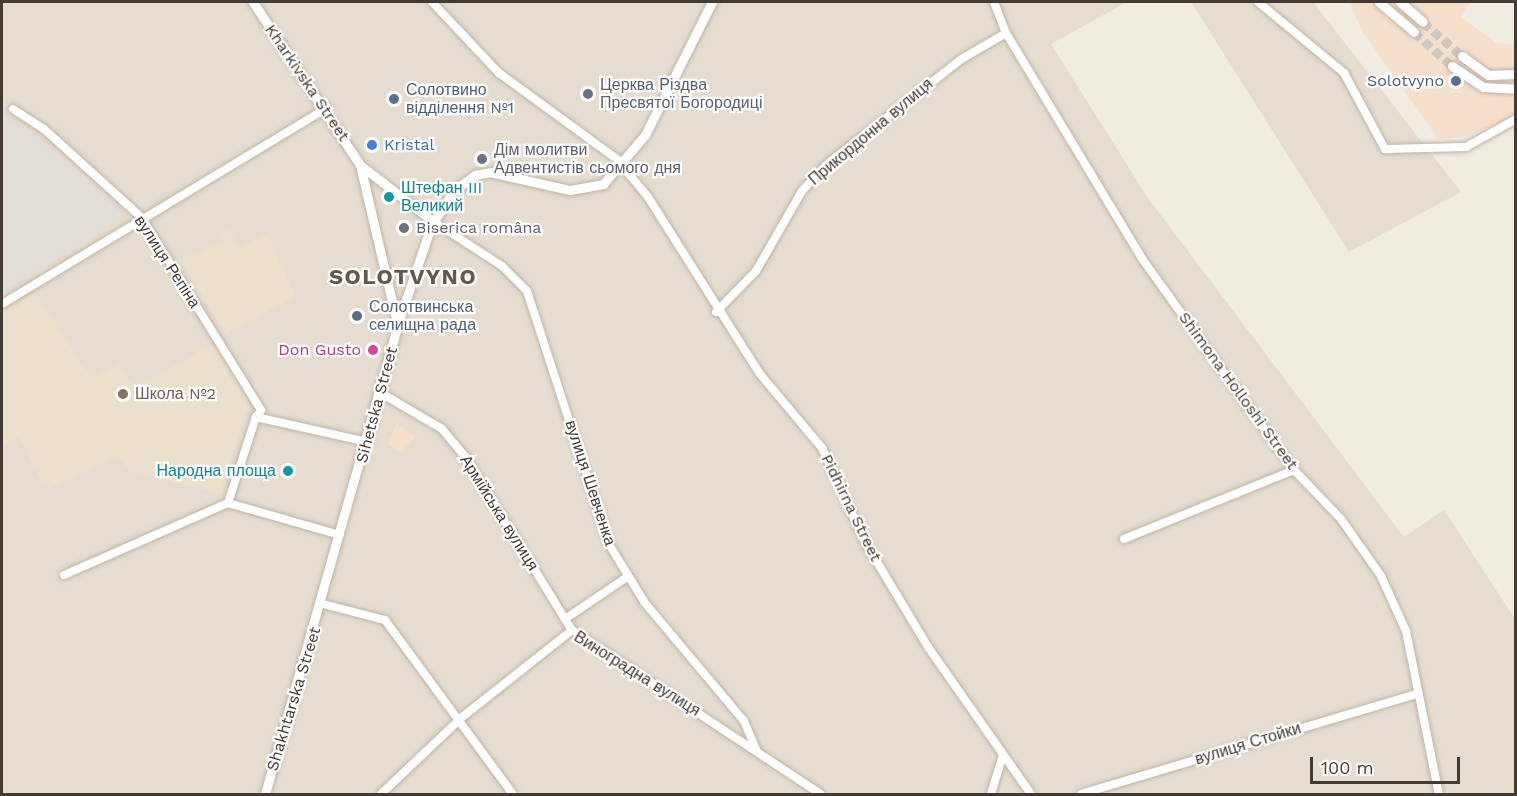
<!DOCTYPE html>
<html>
<head>
<meta charset="utf-8">
<style>
	body { margin:0 }
	#map { position:relative; width:1517px; height:796px; overflow:hidden; background:#f1ece2; font-family:"Work Sans",sans-serif }
	div>[style] { position:absolute }
	[style*='--x'] { left:calc(var(--x)*1px); top:calc(var(--y)*1px); width:calc(var(--w)*1px); rotate:calc(var(--a)*1deg) }
	.residential>* { inset:0; background:#e6ddd0 }
	.commercial>* { inset:0; background:#f5e0cc }
	.industrial>* { inset:0; background:#e3ddd7 }
	.education>* { inset:0; background:#ebe0cb }
	.tertiary-tunnel>* { height:9px; margin-top:-4.5px; transform-origin:0; background:repeating-linear-gradient(90deg,#cec9bf 0 9px,transparent 0 13.5px) }
	.roads { filter:drop-shadow(0 0 2px #c0b5a8) drop-shadow(0 0 2px #c0b5a8) }
	.minor>* { height:8px; margin:-4px; padding:0 4px; transform-origin:4px; border-radius:4px; background:#fff }
	.tertiary>* { height:9px; margin:-4.5px; padding:0 4.5px; transform-origin:4.5px; border-radius:4.5px; background:#fff }
	.dots>* { width:16px; height:16px; translate:-50% -50%; box-sizing:border-box; border:3px solid #fff; border-radius:50% }
	span { translate:-50% -50%; white-space:nowrap; text-align:center; line-height:1.15; -webkit-text-stroke:4.5px #fff; paint-order:stroke }
	.service-label { font-size:16px; color:#4e5e75 }
	.right { translate:-100% -50%; text-align:right }
	.left { translate:0 -50%; text-align:left }
	.street-label { font-size:16px; color:#433b33 }
	.worship-label { font-size:16px; color:#5b616d }
	.shop-label { font-size:16px; color:#366cbe }
	.culture-label { font-size:16px; color:#0d838f }
	.hotel-label { font-size:16px; color:#b23c85 }
	.education-label { font-size:16px; color:#785e54 }
	.district-label { font-size:22px; color:#66584a; font-weight:700; letter-spacing:1.5px }
	.frame { position:absolute; inset:0; border:3px solid #433b33; pointer-events:none }
	.scale { position:absolute; left:1310px; top:757px; width:150px; height:27px; box-sizing:border-box; border:3px solid #433b33; border-top:0; padding-left:8px; font-size:18px; line-height:21px; white-space:nowrap; color:#433b33; -webkit-text-stroke:4px #fff; paint-order:stroke }
</style>
</head>
<body>
<div id="map">
	<div class="residential">
		<div style="clip-path:polygon(2px 2px,1127px 2px,1051px 44px,1148px 198px,1404px 537px,1444px 510px,1515px 619px,1515px 794px,2px 794px)"></div>
		<div style="clip-path:polygon(1191px 2px,1313px 2px,1461px 192px,1349px 252px)"></div>
	</div>
	<div class="commercial">
		<div style="clip-path:polygon(1349px 2px,1470px 2px,1461px 17px,1496px 43px,1515px 45px,1515px 117px,1466px 136px,1438px 139px,1362px 31px)"></div>
		<div style="clip-path:polygon(396px 423px,415px 437px,401px 453px,388px 444px)"></div>
	</div>
	<div class="industrial">
		<div style="clip-path:polygon(2px 115px,45px 141px,124px 214px,2px 295px)"></div>
	</div>
	<div class="education">
		<div style="clip-path:polygon(229px 229px,239px 248px,267px 234px,296px 296px,225px 334px,181px 260px,223px 242px,219px 234px)"></div>
		<div style="clip-path:polygon(35px 292px,91px 378px,120px 364px,135px 388px,213px 344px,249px 400px,221px 495px,128px 470px,118px 456px,46px 490px,19px 437px,2px 445px,2px 312px)"></div>
	</div>
	<div class="tertiary-tunnel">
		<div style="--x:1423;--y:22;--w:52;--a:41.1"></div>
		<div style="--x:1414;--y:32;--w:51;--a:41.8"></div>
	</div>
	<div class="roads">
		<div class="minor">
			<div style="--x:432;--y:2;--w:98;--a:46.7"></div>
			<div style="--x:499;--y:73;--w:156;--a:36.1"></div>
			<div style="--x:994;--y:2;--w:33;--a:69"></div>
			<div style="--x:1006;--y:33;--w:265;--a:58.9"></div>
			<div style="--x:1143;--y:260;--w:259;--a:54.3"></div>
			<div style="--x:1294;--y:470;--w:68;--a:46.2"></div>
			<div style="--x:1341;--y:519;--w:70;--a:54.9"></div>
			<div style="--x:1381;--y:576;--w:60;--a:65.6"></div>
			<div style="--x:1406;--y:631;--w:166;--a:78.6"></div>
			<div style="--x:1258;--y:2;--w:112;--a:39.5"></div>
			<div style="--x:1344;--y:73;--w:86;--a:61.7"></div>
			<div style="--x:1385;--y:149;--w:81;--a:-1.4"></div>
			<div style="--x:1466;--y:147;--w:57;--a:-29.2"></div>
			<div style="--x:13;--y:109;--w:37;--a:33"></div>
			<div style="--x:44;--y:129;--w:132;--a:42.2"></div>
			<div style="--x:142;--y:218;--w:226;--a:58.2"></div>
			<div style="--x:261;--y:410;--w:9;--a:126"></div>
			<div style="--x:623;--y:167;--w:39;--a:50"></div>
			<div style="--x:648;--y:197;--w:209;--a:57.7"></div>
			<div style="--x:760;--y:374;--w:97;--a:50"></div>
			<div style="--x:822;--y:448;--w:103;--a:65.4"></div>
			<div style="--x:865;--y:542;--w:122;--a:59"></div>
			<div style="--x:928;--y:647;--w:179;--a:55"></div>
			<div style="--x:434;--y:222;--w:81;--a:32.9"></div>
			<div style="--x:502;--y:266;--w:35;--a:45"></div>
			<div style="--x:527;--y:291;--w:268;--a:72"></div>
			<div style="--x:610;--y:546;--w:67;--a:58.4"></div>
			<div style="--x:645;--y:603;--w:154;--a:50"></div>
			<div style="--x:744;--y:721;--w:30;--a:67"></div>
			<div style="--x:2;--y:304;--w:380;--a:-31.1"></div>
			<div style="--x:716;--y:312;--w:57;--a:-45.7"></div>
			<div style="--x:756;--y:271;--w:92;--a:-60.1"></div>
			<div style="--x:802;--y:191;--w:34;--a:-47"></div>
			<div style="--x:825;--y:166;--w:172;--a:-38.1"></div>
			<div style="--x:960;--y:60;--w:53;--a:-30.4"></div>
			<div style="--x:381;--y:393;--w:71;--a:30.5"></div>
			<div style="--x:442;--y:429;--w:38;--a:50"></div>
			<div style="--x:466;--y:458;--w:202;--a:58.4"></div>
			<div style="--x:340;--y:535;--w:116;--a:-164.1"></div>
			<div style="--x:228;--y:503;--w:90;--a:-72"></div>
			<div style="--x:256;--y:417;--w:115;--a:12.6"></div>
			<div style="--x:1124;--y:539;--w:183;--a:-22.1"></div>
			<div style="--x:64;--y:575;--w:179;--a:-23.7"></div>
			<div style="--x:323;--y:604;--w:64;--a:14.5"></div>
			<div style="--x:385;--y:620;--w:216;--a:53.7"></div>
			<div style="--x:565;--y:619;--w:75;--a:-34.1"></div>
			<div style="--x:381;--y:794;--w:110;--a:-43.5"></div>
			<div style="--x:461;--y:718;--w:142;--a:-38.4"></div>
			<div style="--x:572;--y:630;--w:298;--a:33.4"></div>
			<div style="--x:991;--y:794;--w:38;--a:-73"></div>
			<div style="--x:1081;--y:794;--w:350;--a:-16.6"></div>
		</div>
		<div class="tertiary">
			<div style="--x:253;--y:2;--w:195;--a:56.7"></div>
			<div style="--x:360;--y:165;--w:162;--a:76.8"></div>
			<div style="--x:1379;--y:2;--w:46;--a:40.6"></div>
			<div style="--x:1400;--y:2;--w:30;--a:41"></div>
			<div style="--x:1462;--y:56;--w:32;--a:36"></div>
			<div style="--x:1488;--y:75;--w:28;--a:-2"></div>
			<div style="--x:1452;--y:66;--w:37;--a:34"></div>
			<div style="--x:1483;--y:87;--w:33;--a:3"></div>
			<div style="--x:360;--y:165;--w:93;--a:37.6"></div>
			<div style="--x:265;--y:794;--w:486;--a:-74.2"></div>
			<div style="--x:397;--y:326;--w:106;--a:-71.2"></div>
			<div style="--x:431;--y:226;--w:41;--a:-57.8"></div>
			<div style="--x:453;--y:191;--w:27;--a:-36"></div>
			<div style="--x:475;--y:175;--w:15;--a:-11"></div>
			<div style="--x:490;--y:172;--w:82;--a:12.7"></div>
			<div style="--x:570;--y:190;--w:34;--a:-10"></div>
			<div style="--x:603;--y:184;--w:65;--a:-49.4"></div>
			<div style="--x:645;--y:135;--w:149;--a:-63.3"></div>
		</div>
	</div>
	<div class="dots">
		<div style="left:1456px;top:81px;background:#5c6f8a"></div>
		<div style="left:588px;top:94px;background:#6b7280"></div>
		<div style="left:394px;top:99px;background:#5c6f8a"></div>
		<div style="left:372px;top:145px;background:#3f7fe0"></div>
		<div style="left:482px;top:159px;background:#6b7280"></div>
		<div style="left:389px;top:197px;background:#0f9aa8"></div>
		<div style="left:404px;top:228px;background:#6b7280"></div>
		<div style="left:357px;top:316px;background:#5c6f8a"></div>
		<div style="left:373px;top:350px;background:#d1479c"></div>
		<div style="left:123px;top:394px;background:#8d6e63"></div>
		<div style="left:288px;top:471px;background:#0f9aa8"></div>
	</div>
	<div class="service-label">
		<span class="right" style="left:1444px;top:81px">Solotvyno</span>
		<span class="left" style="left:406px;top:99px">Солотвино<br>відділення №1</span>
		<span class="left" style="left:369px;top:316px">Солотвинська<br>селищна рада</span>
	</div>
	<div class="street-label">
		<span style="left:307px;top:83px;rotate:56deg">Kharkivska Street</span>
		<span style="left:871px;top:132px;rotate:-40deg">Прикордонна вулиця</span>
		<span style="left:167px;top:262px;rotate:57deg">вулиця Репіна</span>
		<span style="left:1238px;top:391px;rotate:54deg">Shimona Holloshi Street</span>
		<span style="left:377px;top:405px;rotate:-75deg">Sihetska Street</span>
		<span style="left:590px;top:483px;rotate:72deg">вулиця Шевченка</span>
		<span style="left:851px;top:508px;rotate:64deg">Pidhirna Street</span>
		<span style="left:499px;top:513px;rotate:58deg">Армійська вулиця</span>
		<span style="left:637px;top:674px;rotate:32deg">Виноградна вулиця</span>
		<span style="left:294px;top:699px;rotate:-73deg">Shakhtarska Street</span>
		<span style="left:1248px;top:744px;rotate:-17deg">вулиця Стойки</span>
	</div>
	<div class="worship-label">
		<span class="left" style="left:600px;top:94px">Церква Різдва<br>Пресвятої Богородиці</span>
		<span class="left" style="left:494px;top:159px">Дім молитви<br>Адвентистів сьомого дня</span>
		<span class="left" style="left:416px;top:228px">Biserica româna</span>
	</div>
	<div class="shop-label">
		<span class="left" style="left:384px;top:145px">Kristal</span>
	</div>
	<div class="culture-label">
		<span class="left" style="left:401px;top:197px">Штефан III<br>Великий</span>
		<span class="right" style="left:276px;top:471px">Народна площа</span>
	</div>
	<div class="hotel-label">
		<span class="right" style="left:361px;top:350px">Don Gusto</span>
	</div>
	<div class="education-label">
		<span class="left" style="left:135px;top:394px">Школа №2</span>
	</div>
	<div class="district-label">
		<span style="left:403px;top:277px">SOLOTVYNO</span>
	</div>
	<div class="frame"></div>
	<div class="scale">100 m</div>
</div>
</body>
</html>
